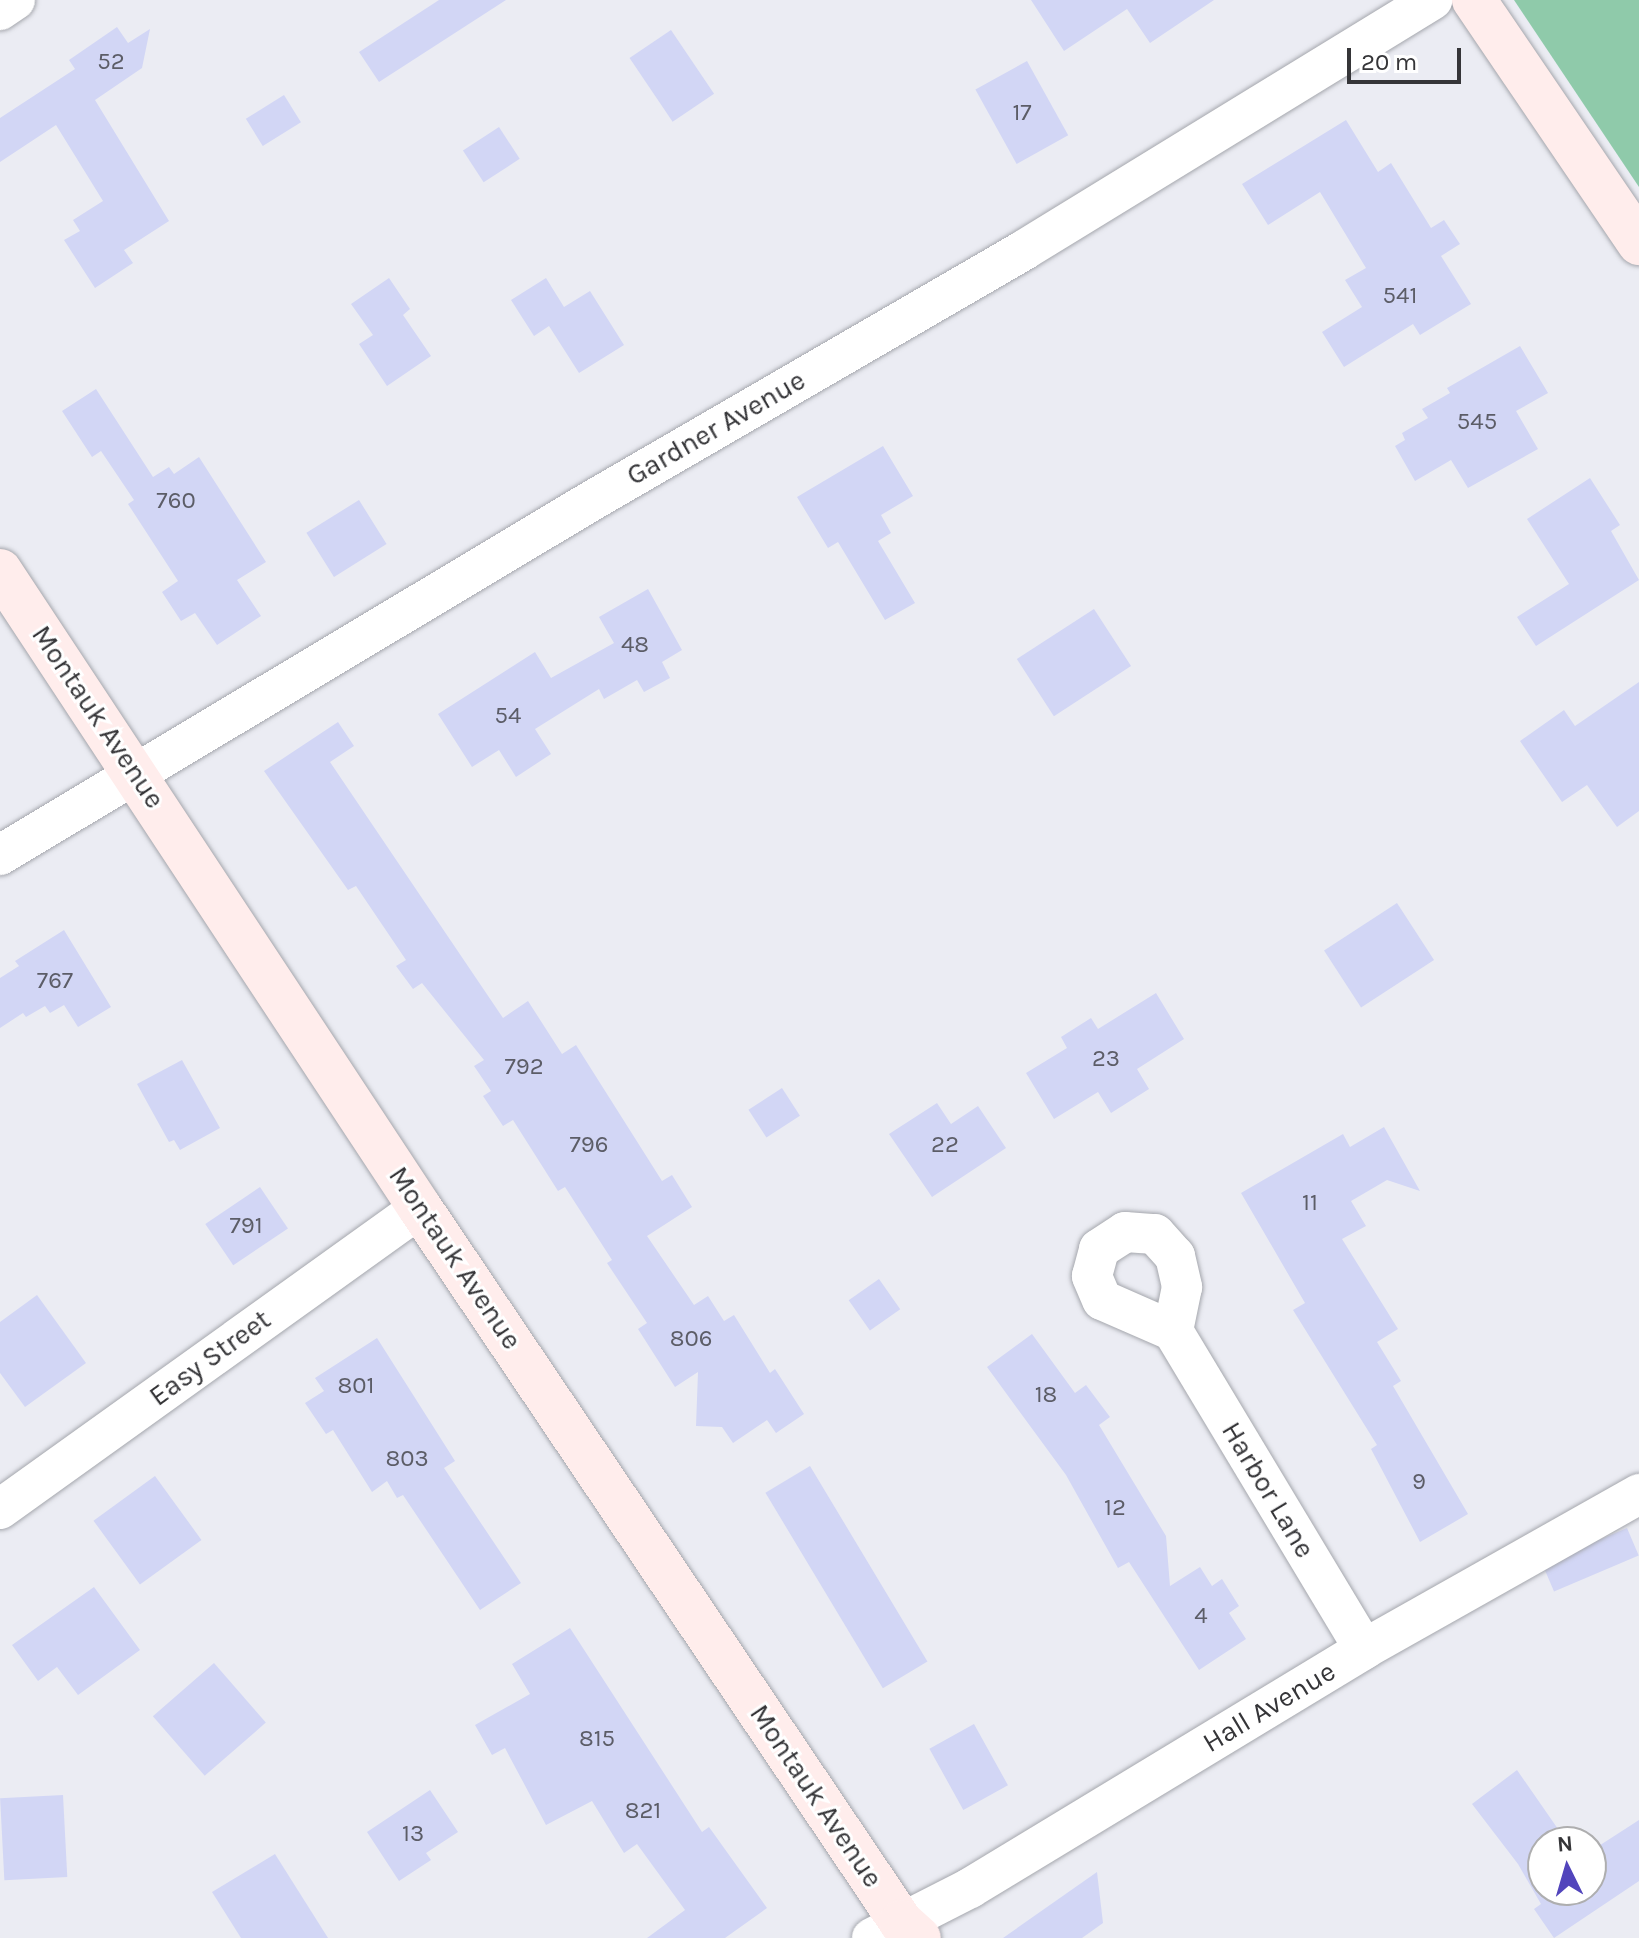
<!DOCTYPE html>
<html>
<head>
<meta charset="utf-8">
<style>
	body { margin:0 }
	#map { position:relative; width:1639px; height:1938px; overflow:hidden; background:#ebecf3; font-family:Karla,sans-serif }
	div>[style] { position:absolute }
	[style*='--x'] { left:calc(var(--x)*1px); top:calc(var(--y)*1px); width:calc(var(--w)*1px); rotate:calc(var(--a)*1deg) }
	.green>* { inset:0; background:#8fcaaa }
	.building>* { inset:0; background:#d2d6f5; transform-origin:0 0 }
	.roads { filter:drop-shadow(0 0 2px #a5a7ad) drop-shadow(0 0 2px #a5a7ad) }
	.street>* { height:40px; margin:-20px; padding:0 20px; transform-origin:20px; border-radius:20px; background:#fff }
	.secondary>* { height:44px; margin:-22px; padding:0 22px; transform-origin:22px; border-radius:22px; background:#ffedec }
	span { translate:-50% -50%; white-space:nowrap; text-align:center; line-height:1.15; -webkit-text-stroke:6px #fff; paint-order:stroke }
	.number-label { font-size:24px; color:#5c5d67 }
	.number-label span { -webkit-text-stroke-width:0 }
	.street-label { font-size:28px; color:#353538 }
	.north { position:absolute; left:1527px; top:1826px; width:80px; height:80px; box-sizing:border-box; background:#fff; border:2px solid #aeaeaf; border-radius:50%; rotate:355deg; font-size:22px; font-weight:700; line-height:32px; text-align:center; color:#353538 }
	.north::after { content:''; display:block; margin:auto; width:28px; height:36px; background:#5245bc; clip-path:polygon(50% 0,100% 100%,50% 72%,0 100%) }
	.scale { position:absolute; left:1347px; top:48px; width:114px; height:36px; box-sizing:border-box; border:4px solid #353538; border-top:0; padding-left:10px; font-size:24px; line-height:28px; white-space:nowrap; color:#353538; -webkit-text-stroke:6px #fff; paint-order:stroke }
</style>
</head>
<body>
<div id="map">
	<div class="green">
		<div style="clip-path:polygon(1514px 0,1639px 0,1639px 187px)"></div>
	</div>
	<div class="building">
		<div style="clip-path:polygon(439px 0,506px 0,379px 82px,359px 52px)"></div>
		<div style="clip-path:polygon(1031px 0,1214px 0,1150px 43px,1127px 9px,1064px 51px)"></div>
		<div style="clip-path:polygon(117px 27px,128px 43px,150px 29px,142px 68px,95px 100px,169px 221px,124px 250px,133px 263px,95px 288px,64px 240px,80px 231px,73px 220px,103px 201px,56px 125px,0 162px,0 118px,75px 69px,69px 60px)"></div>
		<div style="left:671px;top:30px;width:77px;height:50px;rotate:56deg"></div>
		<div style="left:1027px;top:61px;width:85px;height:59px;rotate:61deg"></div>
		<div style="left:284px;top:95px;width:32px;height:45px;rotate:58deg"></div>
		<div style="clip-path:polygon(1346px 120px,1378px 172px,1391px 163px,1431px 228px,1444px 220px,1460px 244px,1441px 256px,1471px 304px,1420px 335px,1413px 324px,1344px 367px,1322px 332px,1362px 307px,1345px 280px,1366px 268px,1320px 192px,1268px 225px,1242px 184px)"></div>
		<div style="left:499px;top:127px;width:38px;height:43px;rotate:57deg"></div>
		<div style="clip-path:polygon(389px 278px,410px 309px,403px 315px,431px 356px,387px 386px,359px 344px,373px 335px,351px 304px)"></div>
		<div style="clip-path:polygon(546px 278px,564px 307px,590px 291px,624px 345px,579px 373px,549px 326px,534px 336px,511px 300px)"></div>
		<div style="clip-path:polygon(1520px 346px,1548px 393px,1516px 411px,1538px 449px,1468px 488px,1451px 460px,1415px 481px,1395px 446px,1405px 440px,1402px 433px,1428px 418px,1422px 409px,1450px 393px,1447px 388px)"></div>
		<div style="clip-path:polygon(96px 389px,153px 477px,169px 467px,174px 474px,199px 457px,266px 562px,237px 580px,261px 616px,217px 645px,195px 613px,181px 621px,162px 592px,178px 581px,128px 504px,134px 500px,101px 451px,92px 457px,62px 411px)"></div>
		<div style="clip-path:polygon(883px 446px,913px 496px,881px 515px,891px 533px,878px 541px,915px 603px,885px 620px,838px 542px,828px 548px,797px 497px)"></div>
		<div style="clip-path:polygon(1590px 478px,1620px 525px,1611px 531px,1639px 580px,1536px 646px,1517px 617px,1569px 584px,1527px 519px)"></div>
		<div style="left:359px;top:500px;width:52px;height:62px;rotate:58deg"></div>
		<div style="clip-path:polygon(648px 589px,682px 650px,662px 662px,670px 678px,644px 692px,637px 680px,604px 699px,599px 689px,535px 729px,551px 754px,516px 777px,499px 750px,472px 767px,438px 714px,535px 652px,551px 678px,614px 643px,599px 617px)"></div>
		<div style="left:1094px;top:609px;width:68px;height:92px;rotate:57deg"></div>
		<div style="clip-path:polygon(1639px 682px,1639px 811px,1617px 827px,1587px 785px,1562px 802px,1520px 741px,1564px 710px,1575px 726px)"></div>
		<div style="clip-path:polygon(338px 722px,354px 746px,330px 762px,503px 1018px,528px 1001px,562px 1054px,576px 1045px,662px 1181px,672px 1175px,692px 1207px,647px 1236px,694px 1305px,708px 1296px,724px 1321px,734px 1315px,770px 1373px,775px 1369px,804px 1414px,776px 1433px,767px 1420px,733px 1443px,722px 1427px,696px 1426px,698px 1372px,675px 1387px,638px 1329px,647px 1323px,607px 1263px,612px 1260px,565px 1187px,558px 1191px,513px 1120px,503px 1126px,483px 1096px,491px 1091px,474px 1066px,484px 1060px,422px 983px,413px 989px,396px 966px,406px 960px,356px 886px,348px 890px,264px 771px)"></div>
		<div style="left:1397px;top:903px;width:68px;height:87px;rotate:57deg"></div>
		<div style="clip-path:polygon(64px 930px,111px 1007px,78px 1027px,64px 1005px,50px 1013px,45px 1006px,26px 1017px,23px 1013px,0 1028px,0 978px,19px 966px,15px 961px)"></div>
		<div style="clip-path:polygon(1156px 993px,1184px 1039px,1137px 1069px,1149px 1089px,1111px 1113px,1098px 1092px,1054px 1119px,1026px 1073px,1067px 1048px,1061px 1037px,1091px 1018px,1098px 1029px)"></div>
		<div style="clip-path:polygon(182px 1060px,220px 1128px,180px 1150px,174px 1140px,169px 1142px,137px 1084px)"></div>
		<div style="left:782px;top:1088px;width:33px;height:40px;rotate:57deg"></div>
		<div style="clip-path:polygon(937px 1103px,951px 1124px,978px 1106px,1006px 1148px,932px 1197px,889px 1134px)"></div>
		<div style="clip-path:polygon(1384px 1127px,1420px 1191px,1387px 1180px,1351px 1201px,1366px 1226px,1342px 1239px,1398px 1329px,1377px 1342px,1401px 1381px,1393px 1386px,1468px 1514px,1420px 1542px,1371px 1449px,1377px 1445px,1293px 1310px,1305px 1303px,1241px 1193px,1343px 1134px,1350px 1147px)"></div>
		<div style="left:260px;top:1187px;width:50px;height:66px;rotate:56deg"></div>
		<div style="left:879px;top:1279px;width:37px;height:37px;rotate:55deg"></div>
		<div style="clip-path:polygon(37px 1295px,86px 1363px,25px 1407px,0 1373px,0 1322px)"></div>
		<div style="clip-path:polygon(1032px 1334px,1075px 1393px,1086px 1385px,1110px 1417px,1099px 1425px,1166px 1536px,1170px 1586px,1200px 1567px,1212px 1586px,1222px 1579px,1239px 1606px,1229px 1613px,1246px 1639px,1199px 1670px,1129px 1562px,1118px 1568px,1066px 1475px,987px 1367px)"></div>
		<div style="clip-path:polygon(377px 1338px,455px 1461px,444px 1468px,521px 1583px,480px 1610px,403px 1495px,397px 1498px,387px 1481px,372px 1492px,333px 1430px,326px 1434px,305px 1403px,324px 1391px,315px 1378px)"></div>
		<div style="left:810px;top:1466px;width:228px;height:52px;rotate:59deg"></div>
		<div style="left:155px;top:1476px;width:79px;height:76px;rotate:54deg"></div>
		<div style="left:1627px;top:1528px;width:30px;height:92px;rotate:67deg"></div>
		<div style="clip-path:polygon(94px 1587px,140px 1650px,78px 1695px,57px 1667px,38px 1681px,12px 1645px)"></div>
		<div style="clip-path:polygon(570px 1628px,702px 1832px,709px 1827px,767px 1908px,725px 1938px,647px 1938px,685px 1910px,637px 1844px,624px 1853px,592px 1801px,546px 1825px,505px 1748px,492px 1755px,475px 1725px,530px 1694px,512px 1664px)"></div>
		<div style="left:214px;top:1663px;width:79px;height:81px;rotate:49deg"></div>
		<div style="left:974px;top:1724px;width:70px;height:51px;rotate:61deg"></div>
		<div style="clip-path:polygon(1517px 1770px,1567px 1842px,1543px 1842px,1543px 1890px,1591px 1890px,1591px 1851px,1639px 1820px,1639px 1881px,1554px 1938px,1534px 1909px,1541px 1904px,1518px 1864px,1472px 1804px)"></div>
		<div style="clip-path:polygon(430px 1790px,458px 1832px,426px 1853px,431px 1860px,399px 1881px,367px 1832px)"></div>
		<div style="left:63px;top:1795px;width:82px;height:63px;rotate:87deg"></div>
		<div style="clip-path:polygon(275px 1854px,328px 1938px,241px 1938px,212px 1892px)"></div>
		<div style="clip-path:polygon(1097px 1872px,1103px 1923px,1082px 1938px,1003px 1938px)"></div>
	</div>
	<div class="roads">
		<div class="street">
			<div style="--x:0;--y:10;--w:18;--a:-34"></div>
			<div style="--x:0;--y:855;--w:691;--a:-30.91"></div>
			<div style="--x:593;--y:500;--w:498;--a:-30.1"></div>
			<div style="--x:1024;--y:250;--w:479;--a:-31.5"></div>
			<div style="--x:1173;--y:1331;--w:77;--a:-156.4"></div>
			<div style="--x:1102;--y:1300;--w:26;--a:-113"></div>
			<div style="--x:1092;--y:1276;--w:28;--a:-75"></div>
			<div style="--x:1099;--y:1249;--w:31;--a:-33"></div>
			<div style="--x:1125;--y:1232;--w:30;--a:4"></div>
			<div style="--x:1155;--y:1234;--w:30;--a:48"></div>
			<div style="--x:1175;--y:1256;--w:32;--a:77"></div>
			<div style="--x:1182;--y:1287;--w:45;--a:101.6"></div>
			<div style="--x:1173;--y:1331;--w:371;--a:59"></div>
			<div style="--x:0;--y:1509;--w:517;--a:-35.63"></div>
			<div style="--x:872;--y:1938;--w:110;--a:-27"></div>
			<div style="--x:970;--y:1888;--w:461;--a:-31.2"></div>
			<div style="--x:1364;--y:1649;--w:316;--a:-29.4"></div>
		</div>
		<div class="secondary">
			<div style="--x:1474;--y:0;--w:294;--a:55.8"></div>
			<div style="--x:0;--y:571;--w:763;--a:56.6"></div>
			<div style="--x:420;--y:1208;--w:861;--a:56.03"></div>
			<div style="--x:901;--y:1922;--w:24;--a:42"></div>
		</div>
	</div>
	<div class="number-label">
		<span style="left:111px;top:62px">52</span>
		<span style="left:1022px;top:113px">17</span>
		<span style="left:1400px;top:296px">541</span>
		<span style="left:1477px;top:422px">545</span>
		<span style="left:176px;top:501px">760</span>
		<span style="left:635px;top:645px">48</span>
		<span style="left:508px;top:716px">54</span>
		<span style="left:55px;top:981px">767</span>
		<span style="left:1106px;top:1059px">23</span>
		<span style="left:524px;top:1067px">792</span>
		<span style="left:589px;top:1145px">796</span>
		<span style="left:945px;top:1145px">22</span>
		<span style="left:1310px;top:1203px">11</span>
		<span style="left:246px;top:1226px">791</span>
		<span style="left:691px;top:1339px">806</span>
		<span style="left:356px;top:1386px">801</span>
		<span style="left:1046px;top:1395px">18</span>
		<span style="left:407px;top:1459px">803</span>
		<span style="left:1419px;top:1482px">9</span>
		<span style="left:1115px;top:1508px">12</span>
		<span style="left:1201px;top:1616px">4</span>
		<span style="left:597px;top:1739px">815</span>
		<span style="left:643px;top:1811px">821</span>
		<span style="left:413px;top:1834px">13</span>
	</div>
	<div class="street-label">
		<span style="left:716px;top:428px;rotate:-30deg">Gardner Avenue</span>
		<span style="left:98px;top:717px;rotate:56deg">Montauk Avenue</span>
		<span style="left:455px;top:1258px;rotate:56deg">Montauk Avenue</span>
		<span style="left:210px;top:1358px;rotate:-36deg">Easy Street</span>
		<span style="left:1268px;top:1490px;rotate:59deg">Harbor Lane</span>
		<span style="left:1269px;top:1707px;rotate:-31deg">Hall Avenue</span>
		<span style="left:816px;top:1796px;rotate:56deg">Montauk Avenue</span>
	</div>
	<div class="north">N</div>
	<div class="scale">20 m</div>
</div>
</body>
</html>
